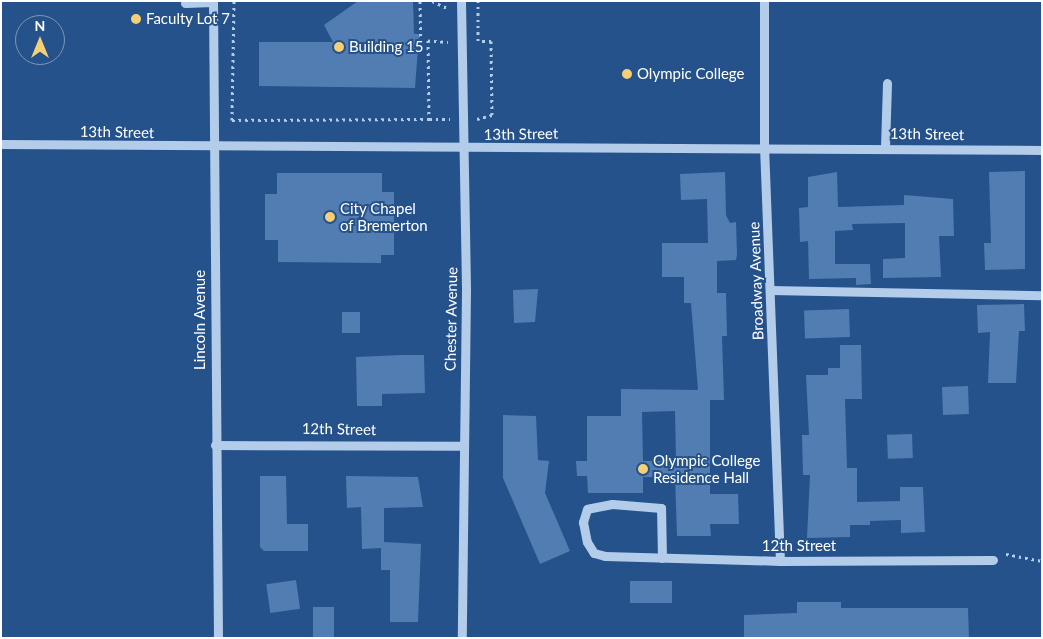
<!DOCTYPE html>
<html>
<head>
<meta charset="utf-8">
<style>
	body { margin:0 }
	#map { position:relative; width:1043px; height:639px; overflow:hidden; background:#25528a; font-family:Lato,sans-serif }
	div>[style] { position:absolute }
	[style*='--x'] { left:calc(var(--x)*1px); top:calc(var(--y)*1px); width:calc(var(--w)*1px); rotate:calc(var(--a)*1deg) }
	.building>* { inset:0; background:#517db3; transform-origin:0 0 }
	.path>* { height:3px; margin-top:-1.5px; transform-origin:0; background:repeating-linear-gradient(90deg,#b2ccea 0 2.5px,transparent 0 6.5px) }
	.minor>* { height:9px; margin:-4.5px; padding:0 4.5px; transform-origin:4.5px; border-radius:4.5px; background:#b2ccea }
	.dots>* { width:14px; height:14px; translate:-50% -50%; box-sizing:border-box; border:2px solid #25528a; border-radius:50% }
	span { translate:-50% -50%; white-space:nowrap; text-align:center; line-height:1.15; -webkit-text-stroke:4px #25528a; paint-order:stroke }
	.poi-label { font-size:15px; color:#fff }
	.left { translate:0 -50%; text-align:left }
	.street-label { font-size:15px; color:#fff }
	.frame { position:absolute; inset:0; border:2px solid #fff; pointer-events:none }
	.north { position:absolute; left:15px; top:15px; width:50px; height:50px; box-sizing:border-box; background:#25528a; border:1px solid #7c97b9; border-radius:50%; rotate:0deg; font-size:14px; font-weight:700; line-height:20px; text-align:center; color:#fff }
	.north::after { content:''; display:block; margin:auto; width:18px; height:22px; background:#f4cf76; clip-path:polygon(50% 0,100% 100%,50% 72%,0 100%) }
</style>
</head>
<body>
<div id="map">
	<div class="building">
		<div style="clip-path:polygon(358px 1px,413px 1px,414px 34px,419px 34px,415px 88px,259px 86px,259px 42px,333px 42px,324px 25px)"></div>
		<div style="clip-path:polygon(1025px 171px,1025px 269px,985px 270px,984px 243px,991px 243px,989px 172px)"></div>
		<div style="clip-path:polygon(evenodd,725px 172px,726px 215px,730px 223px,736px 222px,737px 255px,736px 260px,717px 261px,717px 293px,726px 293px,727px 336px,722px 336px,724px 400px,710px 400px,710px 494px,738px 494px,739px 524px,710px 524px,711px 536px,677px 536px,675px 477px,643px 477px,643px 493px,588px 493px,587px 476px,577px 476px,576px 461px,587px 461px,587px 416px,621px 416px,621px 389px,698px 390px,691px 303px,684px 303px,684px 277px,662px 277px,662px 243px,708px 243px,707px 199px,681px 200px,680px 174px,725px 172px,675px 411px,676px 461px,643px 461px,642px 412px,675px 411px)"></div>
		<div style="clip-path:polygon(837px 172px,838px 207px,904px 205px,904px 195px,953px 199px,954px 236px,939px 236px,941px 277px,883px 278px,883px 259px,905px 258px,905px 223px,852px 224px,853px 230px,835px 231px,835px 264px,870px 264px,871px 284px,856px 285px,856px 278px,809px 279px,808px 241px,800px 242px,799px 208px,808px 207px,808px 177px)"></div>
		<div style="clip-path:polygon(277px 173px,382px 173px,382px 192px,394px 192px,394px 255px,381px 255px,381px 263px,278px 262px,278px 240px,265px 240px,265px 194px,277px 194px)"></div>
		<div style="clip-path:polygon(538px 289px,535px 322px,514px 323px,513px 290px)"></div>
		<div style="clip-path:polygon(1024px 304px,1025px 331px,1019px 331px,1016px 383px,988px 383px,990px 332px,978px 333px,977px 305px)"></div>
		<div style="left:849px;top:309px;width:28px;height:45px;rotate:88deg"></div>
		<div style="left:342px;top:312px;width:18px;height:21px"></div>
		<div style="clip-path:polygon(840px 345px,861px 345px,862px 399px,845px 399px,847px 468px,857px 468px,857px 502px,900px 501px,900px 487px,923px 487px,925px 532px,901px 533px,901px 520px,870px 521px,870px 525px,850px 525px,850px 537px,807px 538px,810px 475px,803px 475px,802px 435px,809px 435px,806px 375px,828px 375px,828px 368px,840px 368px)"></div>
		<div style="clip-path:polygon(401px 355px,424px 355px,425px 393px,382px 394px,382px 406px,357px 406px,356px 357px)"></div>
		<div style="left:968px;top:386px;width:28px;height:26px;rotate:88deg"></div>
		<div style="clip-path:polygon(503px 415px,536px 416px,538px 460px,549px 461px,545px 493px,570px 551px,540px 564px,503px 478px)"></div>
		<div style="left:912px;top:434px;width:24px;height:25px;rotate:88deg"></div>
		<div style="clip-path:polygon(260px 476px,286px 476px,287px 524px,308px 524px,308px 551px,264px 551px,260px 547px)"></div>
		<div style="clip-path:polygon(346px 476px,418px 477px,423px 507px,384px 508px,384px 542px,421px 544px,418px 622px,390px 622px,390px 570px,381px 570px,381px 548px,362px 549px,361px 507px,347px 508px)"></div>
		<div style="left:296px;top:580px;width:29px;height:30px;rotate:82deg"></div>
		<div style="left:672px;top:581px;width:22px;height:42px;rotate:90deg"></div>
		<div style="clip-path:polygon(797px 602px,841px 602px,841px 608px,968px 608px,969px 638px,744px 638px,744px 615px,797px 613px)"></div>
		<div style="left:313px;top:607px;width:21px;height:31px"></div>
	</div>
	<div class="path">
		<div style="--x:234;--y:1;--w:119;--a:91"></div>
		<div style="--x:232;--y:120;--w:197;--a:-0.3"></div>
		<div style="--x:420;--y:1;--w:39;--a:89"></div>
		<div style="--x:421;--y:40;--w:27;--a:4"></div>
		<div style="--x:432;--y:1;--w:17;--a:25"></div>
		<div style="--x:428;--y:40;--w:79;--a:89.3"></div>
		<div style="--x:429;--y:119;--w:21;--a:0"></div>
		<div style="--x:477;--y:119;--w:16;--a:-15"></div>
		<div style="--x:492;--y:115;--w:74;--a:-90.8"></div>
		<div style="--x:491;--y:41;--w:13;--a:180"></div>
		<div style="--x:478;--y:41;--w:40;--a:-90"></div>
		<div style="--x:1006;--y:554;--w:37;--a:11"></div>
	</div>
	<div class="minor">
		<div style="--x:213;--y:1;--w:637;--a:89.55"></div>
		<div style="--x:461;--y:1;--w:290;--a:89"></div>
		<div style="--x:466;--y:291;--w:347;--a:90.7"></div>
		<div style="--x:764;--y:1;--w:145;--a:90"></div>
		<div style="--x:764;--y:146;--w:415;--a:87.8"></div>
		<div style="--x:185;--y:3;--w:28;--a:-2"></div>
		<div style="--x:1;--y:144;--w:1041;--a:0.33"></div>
		<div style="--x:885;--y:147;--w:64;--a:-88.2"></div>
		<div style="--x:770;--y:290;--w:272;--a:1.1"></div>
		<div style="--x:215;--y:445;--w:248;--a:0.2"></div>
		<div style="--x:662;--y:558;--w:50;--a:-91.1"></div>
		<div style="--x:661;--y:508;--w:49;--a:-175.3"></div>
		<div style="--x:612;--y:504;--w:25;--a:169"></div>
		<div style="--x:587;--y:509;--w:14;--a:107"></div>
		<div style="--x:583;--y:522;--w:20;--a:79"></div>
		<div style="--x:587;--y:542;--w:13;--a:58"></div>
		<div style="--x:594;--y:553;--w:11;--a:15"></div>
		<div style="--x:605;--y:556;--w:175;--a:1.6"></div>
		<div style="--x:780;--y:561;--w:213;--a:-0.3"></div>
	</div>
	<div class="dots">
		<div style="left:136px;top:19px;background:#f4cf76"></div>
		<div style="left:339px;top:47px;background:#f4cf76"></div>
		<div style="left:627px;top:74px;background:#f4cf76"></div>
		<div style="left:330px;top:217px;background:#f4cf76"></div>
		<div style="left:643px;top:469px;background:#f4cf76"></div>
	</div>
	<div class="poi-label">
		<span class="left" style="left:146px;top:19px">Faculty Lot 7</span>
		<span class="left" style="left:349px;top:47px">Building 15</span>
		<span class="left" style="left:637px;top:74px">Olympic College</span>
		<span class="left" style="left:340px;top:217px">City Chapel<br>of Bremerton</span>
		<span class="left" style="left:653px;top:469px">Olympic College<br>Residence Hall</span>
	</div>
	<div class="street-label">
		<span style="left:117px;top:132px;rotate:1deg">13th Street</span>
		<span style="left:521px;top:134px;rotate:-1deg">13th Street</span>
		<span style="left:927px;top:134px;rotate:1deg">13th Street</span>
		<span style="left:756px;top:281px;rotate:-92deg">Broadway Avenue</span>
		<span style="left:451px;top:319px;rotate:-89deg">Chester Avenue</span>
		<span style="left:200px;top:320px;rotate:-90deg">Lincoln Avenue</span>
		<span style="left:339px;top:429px;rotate:1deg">12th Street</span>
		<span style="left:799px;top:546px">12th Street</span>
	</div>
	<div class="frame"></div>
	<div class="north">N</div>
</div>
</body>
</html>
